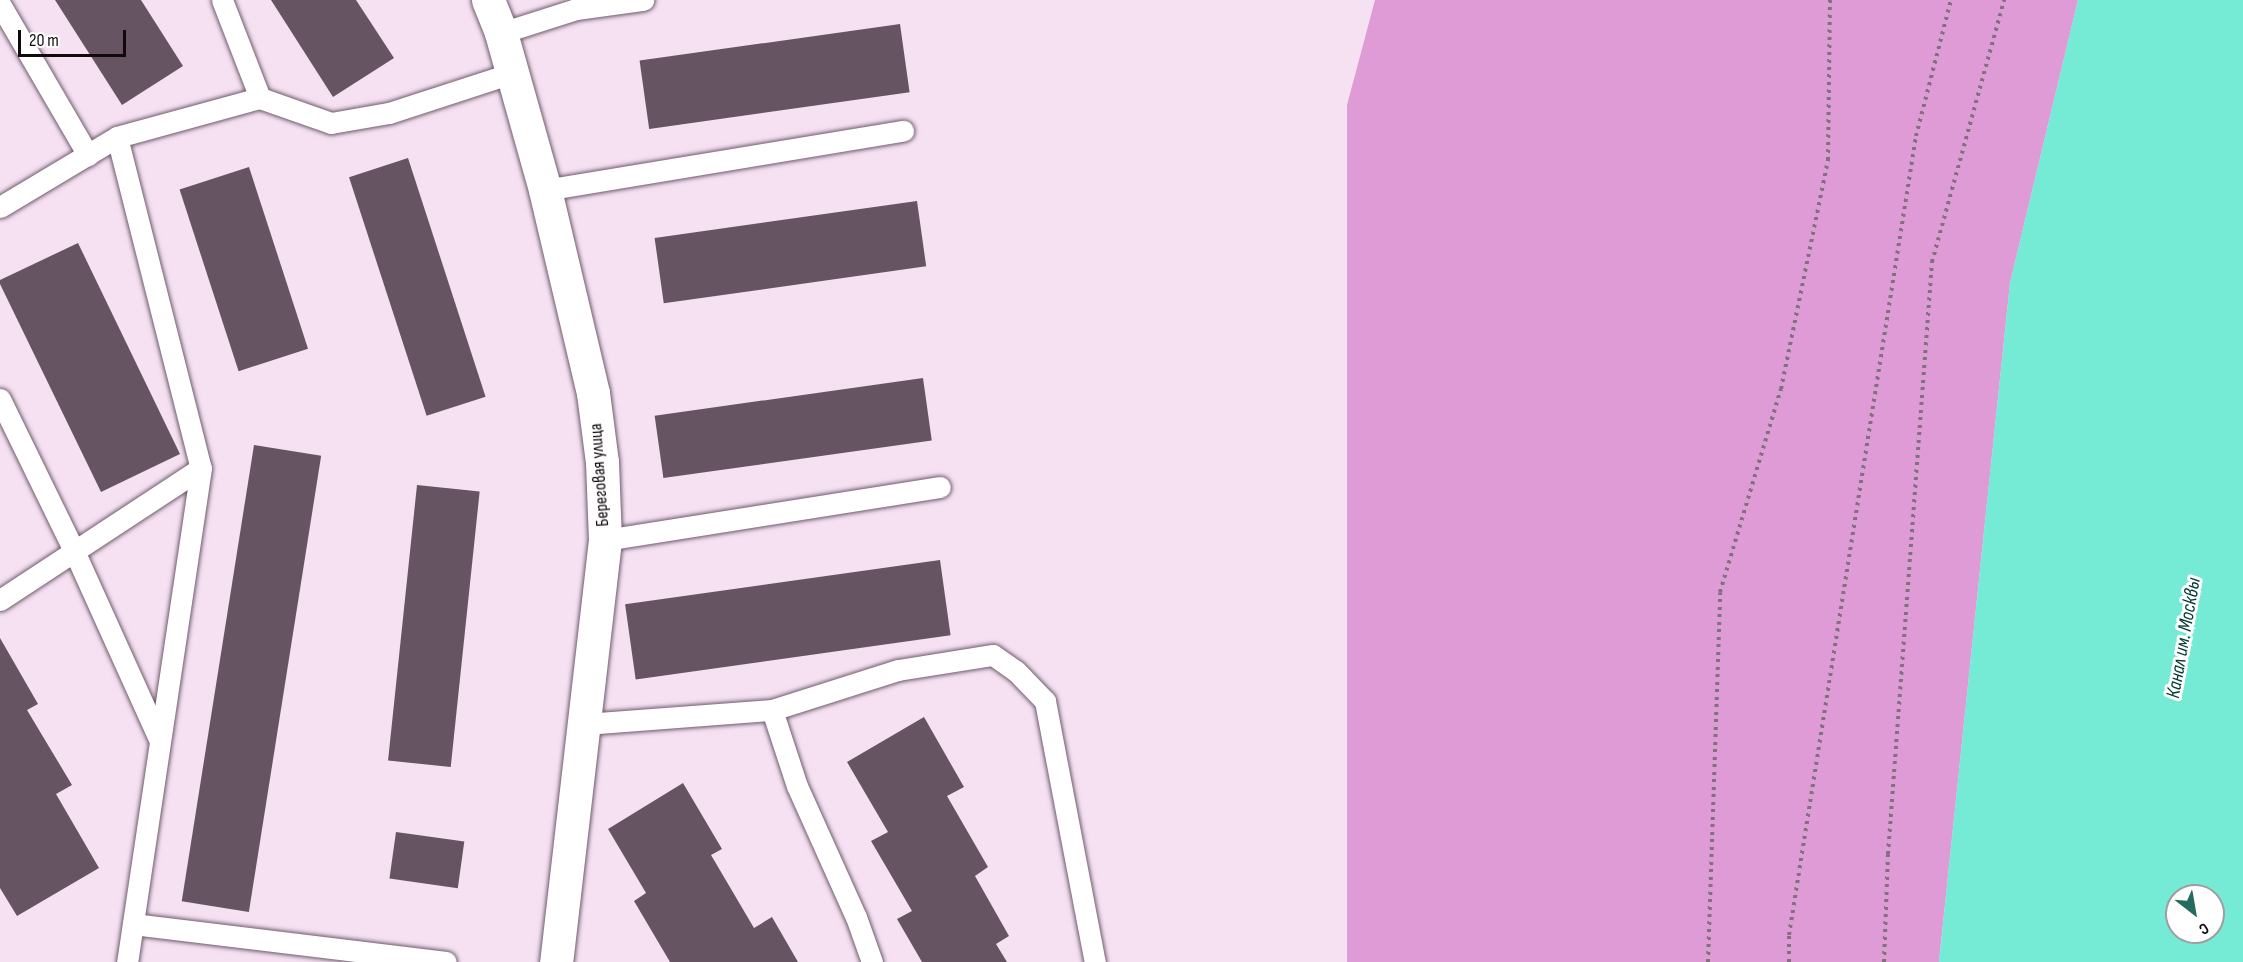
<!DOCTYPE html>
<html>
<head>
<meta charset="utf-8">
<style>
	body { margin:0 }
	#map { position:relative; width:2243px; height:962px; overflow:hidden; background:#f6e1f3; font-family:"Sofia Sans Condensed",sans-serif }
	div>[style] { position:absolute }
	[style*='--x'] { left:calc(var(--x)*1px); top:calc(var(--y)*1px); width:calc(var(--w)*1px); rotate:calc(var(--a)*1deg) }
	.forest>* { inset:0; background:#de9bd6 }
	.water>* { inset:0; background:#75ead4 }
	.building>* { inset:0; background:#665463; transform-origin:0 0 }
	.path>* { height:4px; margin-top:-2px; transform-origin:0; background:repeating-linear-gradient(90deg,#7f727d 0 3px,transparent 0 7.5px) }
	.roads { filter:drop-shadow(0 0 2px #6e5c6b) drop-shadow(0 0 2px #6e5c6b) }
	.lane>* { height:21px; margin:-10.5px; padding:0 10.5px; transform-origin:10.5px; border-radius:10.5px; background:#fff }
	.street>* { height:33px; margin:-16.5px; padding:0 16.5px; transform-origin:16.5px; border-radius:16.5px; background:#fff }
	span { translate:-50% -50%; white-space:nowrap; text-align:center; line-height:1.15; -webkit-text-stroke:6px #fff; paint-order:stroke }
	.street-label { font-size:18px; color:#100a0f }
	.water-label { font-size:20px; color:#003931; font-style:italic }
	.north { position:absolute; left:2165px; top:884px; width:60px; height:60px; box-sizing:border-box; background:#fff; border:2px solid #9f9d9f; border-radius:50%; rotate:149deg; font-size:16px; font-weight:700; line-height:24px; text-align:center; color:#100a0f }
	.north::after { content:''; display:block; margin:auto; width:21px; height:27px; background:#246a5e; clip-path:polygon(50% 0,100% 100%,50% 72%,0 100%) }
	.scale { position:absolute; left:18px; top:30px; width:108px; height:27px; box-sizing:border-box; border:3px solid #100a0f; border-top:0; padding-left:8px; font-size:18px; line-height:21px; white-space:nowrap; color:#100a0f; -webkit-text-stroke:4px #fff; paint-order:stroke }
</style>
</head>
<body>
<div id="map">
	<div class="forest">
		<div style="clip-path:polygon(1375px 0,2078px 0,2010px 283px,1939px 962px,1347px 962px,1347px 105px)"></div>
	</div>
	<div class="water">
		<div style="clip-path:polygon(evenodd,2078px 0,2243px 0,2243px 962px,1939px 962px,2010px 283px,2078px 0,2177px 896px,2213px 896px,2213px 932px,2177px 932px,2177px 896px)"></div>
	</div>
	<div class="building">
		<div style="clip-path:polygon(55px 0,141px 0,183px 66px,122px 105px)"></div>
		<div style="clip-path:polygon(271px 0,356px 0,394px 58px,333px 97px)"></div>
		<div style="left:900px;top:24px;width:69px;height:263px;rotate:82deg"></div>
		<div style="left:408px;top:158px;width:251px;height:62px;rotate:72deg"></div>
		<div style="left:249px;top:167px;width:191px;height:73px;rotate:72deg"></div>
		<div style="left:917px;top:201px;width:66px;height:265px;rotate:82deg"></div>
		<div style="clip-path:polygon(78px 243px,180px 454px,101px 492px,0 284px,0 280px)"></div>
		<div style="left:923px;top:378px;width:63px;height:271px;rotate:82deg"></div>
		<div style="left:254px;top:445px;width:68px;height:462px;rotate:9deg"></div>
		<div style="left:417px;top:485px;width:63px;height:277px;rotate:6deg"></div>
		<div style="left:940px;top:560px;width:76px;height:318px;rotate:82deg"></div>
		<div style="clip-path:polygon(0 638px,38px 704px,27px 710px,72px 785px,56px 794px,99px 868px,17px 916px,0 888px)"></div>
		<div style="clip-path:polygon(924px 717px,964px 787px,947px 796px,988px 867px,975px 876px,1009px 936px,996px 944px,1007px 962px,922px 962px,897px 919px,912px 911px,871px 841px,888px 832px,847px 762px)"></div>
		<div style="clip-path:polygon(683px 783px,722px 849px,711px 855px,754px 928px,772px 917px,798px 962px,670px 962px,634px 901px,646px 893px,608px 829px)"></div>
		<div style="left:396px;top:832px;width:69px;height:47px;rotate:8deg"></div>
	</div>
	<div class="path">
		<div style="--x:1708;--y:962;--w:370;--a:-88.1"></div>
		<div style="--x:1720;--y:592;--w:212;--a:-73.3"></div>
		<div style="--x:1781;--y:389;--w:234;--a:-78.4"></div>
		<div style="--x:1828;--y:160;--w:160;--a:-89.3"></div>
		<div style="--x:1789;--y:962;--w:27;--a:-90"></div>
		<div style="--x:1789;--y:935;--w:809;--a:-80.97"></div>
		<div style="--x:1916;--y:136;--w:140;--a:-75.6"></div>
		<div style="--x:1884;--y:962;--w:108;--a:-87.9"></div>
		<div style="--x:1888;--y:854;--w:594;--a:-85.75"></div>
		<div style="--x:1932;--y:262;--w:272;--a:-74.6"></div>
	</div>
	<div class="roads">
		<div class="lane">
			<div style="--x:222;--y:0;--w:105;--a:68.8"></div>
			<div style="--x:0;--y:4;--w:175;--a:59.8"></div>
			<div style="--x:501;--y:33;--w:79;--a:-17.7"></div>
			<div style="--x:576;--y:9;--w:68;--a:-7.7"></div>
			<div style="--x:117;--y:137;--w:341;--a:75.8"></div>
			<div style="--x:201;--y:468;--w:500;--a:98.5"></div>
			<div style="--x:545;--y:190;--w:363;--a:-9.4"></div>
			<div style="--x:0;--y:207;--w:136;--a:-30.9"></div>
			<div style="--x:117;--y:137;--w:148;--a:-15.3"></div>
			<div style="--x:260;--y:98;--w:75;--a:19.4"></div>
			<div style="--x:331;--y:123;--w:59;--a:-9.8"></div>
			<div style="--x:389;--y:113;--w:129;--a:-18"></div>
			<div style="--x:0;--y:399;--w:171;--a:64"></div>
			<div style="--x:75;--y:553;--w:206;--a:65.7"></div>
			<div style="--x:605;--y:540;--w:339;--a:-9"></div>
			<div style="--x:0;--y:600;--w:240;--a:-33.3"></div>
			<div style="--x:772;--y:710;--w:80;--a:71.8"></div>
			<div style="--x:797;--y:786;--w:144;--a:65.8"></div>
			<div style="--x:856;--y:917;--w:48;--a:70.4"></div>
			<div style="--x:585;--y:724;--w:188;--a:-4.3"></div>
			<div style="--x:772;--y:710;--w:132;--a:-17.6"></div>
			<div style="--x:898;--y:670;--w:96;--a:-9"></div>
			<div style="--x:993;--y:655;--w:28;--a:35"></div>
			<div style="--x:1016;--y:671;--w:42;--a:46"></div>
			<div style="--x:1045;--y:701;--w:266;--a:79.2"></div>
			<div style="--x:133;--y:924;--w:315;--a:6.9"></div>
		</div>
		<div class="street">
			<div style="--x:488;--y:0;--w:35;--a:68"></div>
			<div style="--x:501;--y:33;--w:163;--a:74.3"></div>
			<div style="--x:545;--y:190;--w:209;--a:76.7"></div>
			<div style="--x:593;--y:393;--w:70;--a:82.6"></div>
			<div style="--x:602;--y:462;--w:78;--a:87.8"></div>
			<div style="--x:605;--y:540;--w:425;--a:96.6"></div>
		</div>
	</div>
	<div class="street-label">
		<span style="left:600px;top:475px;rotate:-94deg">Береговая улица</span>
	</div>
	<div class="water-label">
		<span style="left:2184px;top:638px;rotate:-80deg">Канал им. Москвы</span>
	</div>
	<div class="north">С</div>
	<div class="scale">20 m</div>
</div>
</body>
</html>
